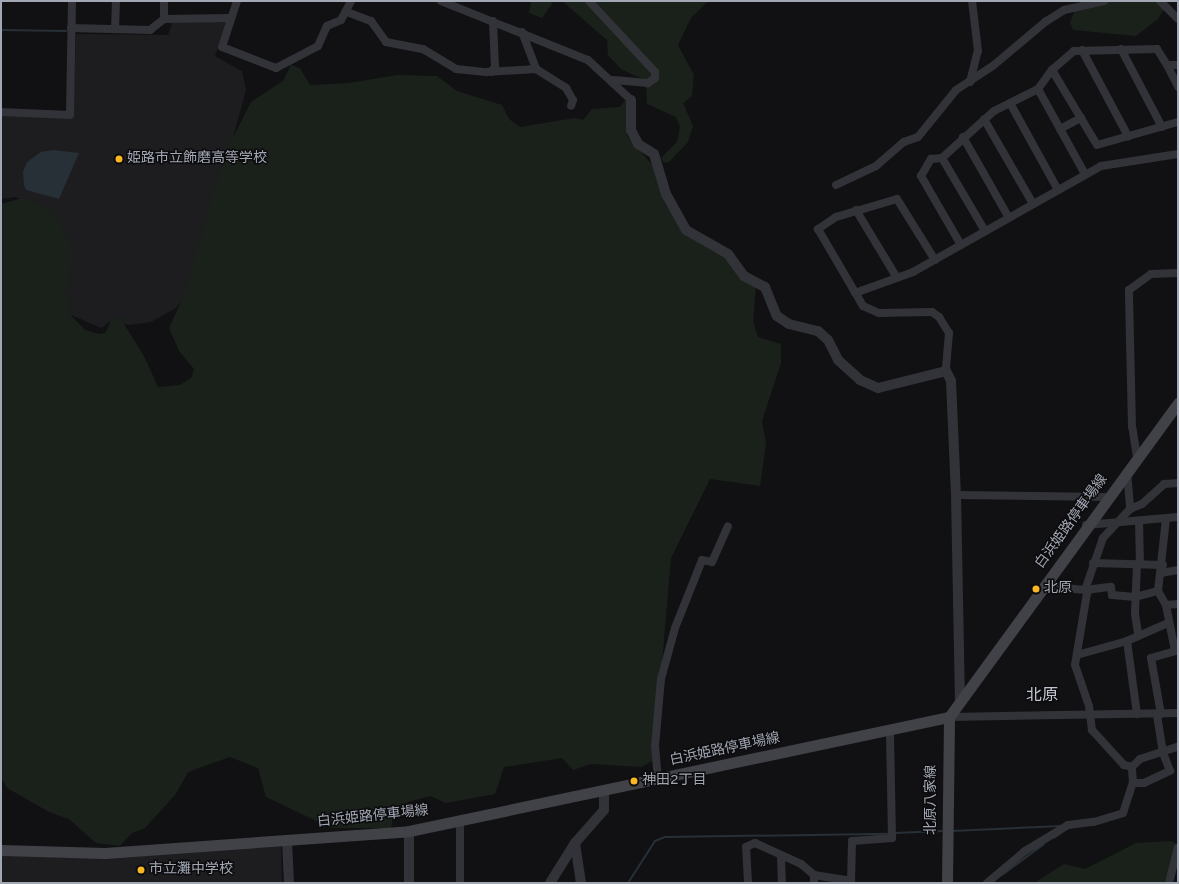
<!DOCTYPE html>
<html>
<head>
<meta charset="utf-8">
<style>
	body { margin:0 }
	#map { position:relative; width:1179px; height:884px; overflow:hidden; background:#111113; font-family:Overpass,"Noto Sans JP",sans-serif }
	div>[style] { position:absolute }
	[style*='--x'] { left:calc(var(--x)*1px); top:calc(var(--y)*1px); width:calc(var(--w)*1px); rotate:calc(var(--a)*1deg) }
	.built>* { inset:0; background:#1d1d20 }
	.green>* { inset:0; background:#19211a }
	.water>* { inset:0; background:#272f37 }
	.stream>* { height:2px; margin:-1px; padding:0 1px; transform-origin:1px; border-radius:1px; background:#272f37 }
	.minor>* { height:8px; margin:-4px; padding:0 4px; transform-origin:4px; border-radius:4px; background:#323338 }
	.tertiary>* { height:10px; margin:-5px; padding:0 5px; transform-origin:5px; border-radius:5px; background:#323338 }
	.secondary>* { height:11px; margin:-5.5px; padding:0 5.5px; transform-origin:5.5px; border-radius:5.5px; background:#404248 }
	.dots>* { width:11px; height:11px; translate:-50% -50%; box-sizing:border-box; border:2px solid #0c0c0e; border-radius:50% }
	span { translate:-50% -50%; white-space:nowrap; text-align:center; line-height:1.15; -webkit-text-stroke:3px #0c0c0e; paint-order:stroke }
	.poi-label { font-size:14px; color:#a2a7b4 }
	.left { translate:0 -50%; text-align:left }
	.street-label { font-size:14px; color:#a2a7b4 }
	.quarter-label { font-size:16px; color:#c3c6d0 }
	.frame { position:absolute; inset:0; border:2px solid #a2a7b4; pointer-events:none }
</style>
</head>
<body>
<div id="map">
	<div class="built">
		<div style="clip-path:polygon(227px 20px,215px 56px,242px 71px,246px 90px,193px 286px,176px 308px,151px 322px,130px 325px,110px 322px,101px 328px,69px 314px,26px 202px,16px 197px,1px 199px,1px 115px,73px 119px,76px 34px,168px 35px,172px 23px)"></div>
		<div style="clip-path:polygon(281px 846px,282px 883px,1px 883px,1px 855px,167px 853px)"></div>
	</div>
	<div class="green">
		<div style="clip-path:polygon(531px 1px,554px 1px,542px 18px,529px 13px)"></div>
		<div style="clip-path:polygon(562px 1px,708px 1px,691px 18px,678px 45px,694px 75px,692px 96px,683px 103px,693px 126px,688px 142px,669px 162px,664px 163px,661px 158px,677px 142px,680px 127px,676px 117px,647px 104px,646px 81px,621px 69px,608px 55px,607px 40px)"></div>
		<div style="clip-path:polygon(1107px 1px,1166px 1px,1168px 3px,1158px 19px,1136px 36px,1073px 30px,1070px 22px,1076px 8px)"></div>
		<div style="clip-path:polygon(291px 65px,300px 68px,310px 85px,349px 83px,397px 75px,437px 76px,457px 91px,502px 105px,509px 119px,520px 127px,575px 118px,583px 120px,592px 109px,620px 107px,626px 99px,627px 136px,656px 169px,665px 204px,674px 216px,726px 256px,756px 286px,753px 321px,758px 337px,781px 344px,781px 363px,762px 421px,766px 443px,760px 486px,710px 479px,671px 558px,655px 746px,652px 761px,642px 767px,591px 764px,573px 770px,562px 758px,504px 767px,495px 794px,446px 803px,430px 796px,408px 802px,393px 819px,391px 828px,331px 828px,266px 797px,258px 768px,230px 757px,188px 772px,176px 794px,145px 828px,132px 833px,120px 846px,96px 843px,69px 819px,49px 812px,7px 788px,1px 777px,1px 204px,22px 198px,52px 211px,69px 240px,72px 254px,66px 291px,69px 313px,85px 330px,99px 334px,105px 333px,112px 319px,119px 316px,144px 356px,158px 387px,180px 385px,191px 378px,194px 369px,179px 351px,169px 328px,185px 293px,225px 153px,251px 102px,283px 81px)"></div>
		<div style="clip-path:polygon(1171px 841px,1177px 844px,1167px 883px,1034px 883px,1064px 864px,1085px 869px,1136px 843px)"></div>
	</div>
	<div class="water">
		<div style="clip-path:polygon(53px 150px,79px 153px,59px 199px,26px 190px,24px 185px,23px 172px,27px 162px,41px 152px)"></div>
	</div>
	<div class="stream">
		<div style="--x:1;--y:30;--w:65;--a:0.9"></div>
		<div style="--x:952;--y:831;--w:109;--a:-2.6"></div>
		<div style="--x:895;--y:833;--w:47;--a:-2.4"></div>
		<div style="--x:1054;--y:838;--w:14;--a:-36"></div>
		<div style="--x:1002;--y:875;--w:52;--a:-36.4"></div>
		<div style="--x:628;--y:883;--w:50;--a:-57.3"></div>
		<div style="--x:655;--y:841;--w:11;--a:-22"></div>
		<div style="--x:665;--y:837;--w:226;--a:-0.8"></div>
	</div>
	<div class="minor">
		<div style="--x:237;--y:1;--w:48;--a:108.1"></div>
		<div style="--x:222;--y:47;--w:58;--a:21.3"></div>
		<div style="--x:276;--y:68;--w:47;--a:-27.6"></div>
		<div style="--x:318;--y:46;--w:22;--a:-66"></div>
		<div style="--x:327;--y:26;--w:15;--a:-23"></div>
		<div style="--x:341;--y:20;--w:21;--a:-62"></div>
		<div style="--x:441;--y:1;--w:158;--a:21.9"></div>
		<div style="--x:588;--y:60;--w:59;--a:42.9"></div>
		<div style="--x:589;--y:1;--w:97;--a:47.1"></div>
		<div style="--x:655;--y:72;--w:6;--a:90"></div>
		<div style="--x:655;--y:78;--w:9;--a:144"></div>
		<div style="--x:648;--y:83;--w:35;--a:-175"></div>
		<div style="--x:1160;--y:1;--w:25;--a:45"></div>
		<div style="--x:347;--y:12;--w:26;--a:21"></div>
		<div style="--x:371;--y:21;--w:26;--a:54"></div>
		<div style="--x:386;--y:42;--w:38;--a:11"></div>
		<div style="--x:423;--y:49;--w:39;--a:31"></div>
		<div style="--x:456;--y:69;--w:30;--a:6"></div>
		<div style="--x:486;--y:72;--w:50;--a:-3.4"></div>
		<div style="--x:536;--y:69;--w:36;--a:32"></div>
		<div style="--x:566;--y:88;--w:14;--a:60"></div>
		<div style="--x:573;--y:100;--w:6;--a:108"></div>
		<div style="--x:164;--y:19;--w:67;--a:-0.9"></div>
		<div style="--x:71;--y:28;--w:79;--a:1.5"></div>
		<div style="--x:150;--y:30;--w:18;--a:-38"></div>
		<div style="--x:164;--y:19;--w:18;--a:-90"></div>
		<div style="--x:115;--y:29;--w:28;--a:-88"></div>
		<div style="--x:522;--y:32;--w:40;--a:69"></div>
		<div style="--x:1121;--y:49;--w:88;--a:62.3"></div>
		<div style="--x:1082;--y:50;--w:98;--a:61.9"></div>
		<div style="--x:1167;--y:65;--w:25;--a:63"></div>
		<div style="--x:1052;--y:70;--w:87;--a:59"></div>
		<div style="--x:1097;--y:145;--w:84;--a:-15.9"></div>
		<div style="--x:491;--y:72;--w:6;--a:-51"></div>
		<div style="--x:495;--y:67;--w:46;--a:-92.5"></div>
		<div style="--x:970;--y:82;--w:32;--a:-76"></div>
		<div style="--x:978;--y:51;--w:50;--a:-96.8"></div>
		<div style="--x:1038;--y:89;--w:97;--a:61.1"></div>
		<div style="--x:1010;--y:103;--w:99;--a:61.1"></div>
		<div style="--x:1;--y:112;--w:69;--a:2.5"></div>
		<div style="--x:70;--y:115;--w:114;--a:-89"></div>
		<div style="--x:984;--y:119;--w:98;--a:60"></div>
		<div style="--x:1060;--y:129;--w:24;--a:-28"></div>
		<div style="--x:963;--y:137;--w:93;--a:60.4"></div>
		<div style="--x:942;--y:158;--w:85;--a:59.5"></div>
		<div style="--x:836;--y:185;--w:44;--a:-25.4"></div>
		<div style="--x:876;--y:166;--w:37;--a:-41"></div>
		<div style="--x:904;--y:142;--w:15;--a:-20"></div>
		<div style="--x:918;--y:137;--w:60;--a:-51"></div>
		<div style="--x:956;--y:90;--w:45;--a:-33.3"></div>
		<div style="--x:994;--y:65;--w:67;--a:-40.1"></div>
		<div style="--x:1045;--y:22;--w:22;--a:-32"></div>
		<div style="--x:1064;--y:10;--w:41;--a:-12.7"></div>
		<div style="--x:856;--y:210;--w:79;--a:58.9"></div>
		<div style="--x:961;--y:245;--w:80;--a:-120.1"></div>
		<div style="--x:921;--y:176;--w:20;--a:-60"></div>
		<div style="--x:931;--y:159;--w:11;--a:-5"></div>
		<div style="--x:942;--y:158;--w:70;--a:-42.1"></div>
		<div style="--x:994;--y:111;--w:49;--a:-26.6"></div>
		<div style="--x:1038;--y:89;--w:24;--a:-54"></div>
		<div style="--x:1052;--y:70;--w:29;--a:-41"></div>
		<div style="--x:1074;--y:51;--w:83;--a:-1.4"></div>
		<div style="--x:1157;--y:49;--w:19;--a:58"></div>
		<div style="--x:1167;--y:65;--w:11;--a:0"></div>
		<div style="--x:935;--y:260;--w:72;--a:-121.9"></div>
		<div style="--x:897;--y:199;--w:64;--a:163.6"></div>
		<div style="--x:836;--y:217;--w:22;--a:146"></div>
		<div style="--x:818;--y:229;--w:89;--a:59.7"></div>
		<div style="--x:863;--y:306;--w:17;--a:24"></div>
		<div style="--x:879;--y:313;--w:53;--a:-1.1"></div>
		<div style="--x:932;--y:312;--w:9;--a:36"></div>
		<div style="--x:939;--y:317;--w:19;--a:58"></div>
		<div style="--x:949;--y:333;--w:38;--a:95"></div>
		<div style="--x:855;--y:293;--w:62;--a:-19.9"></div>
		<div style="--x:913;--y:272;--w:216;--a:-29.4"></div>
		<div style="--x:1101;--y:166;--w:78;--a:-8.9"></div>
		<div style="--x:1137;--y:457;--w:30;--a:-99"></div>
		<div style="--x:1132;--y:427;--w:137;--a:-91.3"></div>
		<div style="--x:1129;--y:290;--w:27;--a:-36"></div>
		<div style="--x:1151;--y:274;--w:27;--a:-2"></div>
		<div style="--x:1127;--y:472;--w:37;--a:85"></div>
		<div style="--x:1130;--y:509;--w:40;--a:133"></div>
		<div style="--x:1103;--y:538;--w:55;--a:109.1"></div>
		<div style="--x:1085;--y:590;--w:26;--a:-7"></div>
		<div style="--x:1111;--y:587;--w:8;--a:83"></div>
		<div style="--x:1112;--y:595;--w:23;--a:5"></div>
		<div style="--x:1135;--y:597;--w:24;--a:-15"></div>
		<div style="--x:956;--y:495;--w:151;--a:0.8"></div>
		<div style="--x:1130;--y:509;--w:13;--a:-23"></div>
		<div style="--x:1142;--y:504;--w:30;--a:-42"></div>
		<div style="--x:1164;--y:484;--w:14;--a:-4"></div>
		<div style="--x:1139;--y:521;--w:43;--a:88.7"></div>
		<div style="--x:1086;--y:525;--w:92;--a:-5"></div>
		<div style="--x:1093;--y:563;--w:70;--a:1.6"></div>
		<div style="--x:1137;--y:564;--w:50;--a:92.3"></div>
		<div style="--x:1135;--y:614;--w:20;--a:81"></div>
		<div style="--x:1161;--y:573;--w:17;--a:-10"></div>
		<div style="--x:1044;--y:586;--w:41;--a:5.6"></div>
		<div style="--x:1085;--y:590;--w:4;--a:56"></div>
		<div style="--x:1087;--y:593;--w:73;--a:99.5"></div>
		<div style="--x:1075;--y:665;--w:43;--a:71.1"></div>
		<div style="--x:1089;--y:706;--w:24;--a:83"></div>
		<div style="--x:1092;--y:730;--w:47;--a:47.6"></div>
		<div style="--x:1124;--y:765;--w:8;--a:14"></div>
		<div style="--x:1166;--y:605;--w:16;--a:-120"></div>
		<div style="--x:1158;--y:591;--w:73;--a:-83.7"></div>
		<div style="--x:1127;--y:641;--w:74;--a:82.2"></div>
		<div style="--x:1077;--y:655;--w:52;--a:-15.6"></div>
		<div style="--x:1127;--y:641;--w:45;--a:-23.7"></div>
		<div style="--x:1161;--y:714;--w:57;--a:-100.1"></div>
		<div style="--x:1151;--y:658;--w:25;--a:-16"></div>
		<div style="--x:1175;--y:651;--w:47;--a:-101.1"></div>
		<div style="--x:1166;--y:605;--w:12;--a:-5"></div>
		<div style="--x:949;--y:717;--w:229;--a:-1"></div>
		<div style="--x:1132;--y:767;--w:11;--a:-45"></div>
		<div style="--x:1140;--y:759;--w:40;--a:-18"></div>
		<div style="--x:658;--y:780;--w:34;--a:-95"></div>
		<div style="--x:655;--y:746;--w:67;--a:-84.9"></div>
		<div style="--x:661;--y:679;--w:53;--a:-74.6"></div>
		<div style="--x:675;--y:628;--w:73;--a:-68.3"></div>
		<div style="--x:702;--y:560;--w:10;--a:11"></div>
		<div style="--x:712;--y:562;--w:39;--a:-66"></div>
		<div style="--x:1133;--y:783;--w:11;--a:0"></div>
		<div style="--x:1144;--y:783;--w:29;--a:-25"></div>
		<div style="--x:1170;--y:771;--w:19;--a:-111"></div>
		<div style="--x:1163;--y:753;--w:39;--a:-99"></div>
		<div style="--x:781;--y:857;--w:26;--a:88"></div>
		<div style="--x:814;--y:875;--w:8;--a:90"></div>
		<div style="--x:460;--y:883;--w:63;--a:-90"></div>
		<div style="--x:748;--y:883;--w:36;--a:-93"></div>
		<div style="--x:746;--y:847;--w:10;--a:-24"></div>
		<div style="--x:755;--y:843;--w:51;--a:24.5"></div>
		<div style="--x:801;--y:864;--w:17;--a:40"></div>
		<div style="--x:814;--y:875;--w:37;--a:9"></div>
		<div style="--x:851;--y:883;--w:42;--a:-88.6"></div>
		<div style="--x:852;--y:841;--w:40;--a:-4.3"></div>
		<div style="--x:892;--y:838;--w:108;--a:-91.1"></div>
		<div style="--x:987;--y:883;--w:50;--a:-40.1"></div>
		<div style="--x:1025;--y:851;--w:50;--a:-31.2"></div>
		<div style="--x:1068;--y:825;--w:26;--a:-7"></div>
		<div style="--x:1094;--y:822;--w:30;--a:-17"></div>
		<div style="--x:1123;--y:813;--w:32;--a:-72"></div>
		<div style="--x:1133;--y:783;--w:16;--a:-94"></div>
		<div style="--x:1169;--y:883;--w:36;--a:-76"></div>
	</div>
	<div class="tertiary">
		<div style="--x:631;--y:100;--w:30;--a:90"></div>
		<div style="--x:631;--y:130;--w:16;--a:63"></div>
		<div style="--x:638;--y:144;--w:19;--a:32"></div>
		<div style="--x:654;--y:154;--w:42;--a:73.3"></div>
		<div style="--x:666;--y:194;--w:41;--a:60.9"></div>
		<div style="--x:686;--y:230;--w:48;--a:29.7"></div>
		<div style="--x:728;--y:254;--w:27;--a:54"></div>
		<div style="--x:744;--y:276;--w:24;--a:28"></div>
		<div style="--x:765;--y:287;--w:31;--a:68"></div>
		<div style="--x:777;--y:316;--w:14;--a:34"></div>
		<div style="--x:789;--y:324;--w:30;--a:14"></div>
		<div style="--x:818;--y:331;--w:13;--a:42"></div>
		<div style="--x:828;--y:340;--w:22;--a:63"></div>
		<div style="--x:838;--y:360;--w:30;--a:42"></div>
		<div style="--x:860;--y:380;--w:20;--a:24"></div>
		<div style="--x:878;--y:388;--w:70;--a:-14"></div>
		<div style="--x:946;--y:371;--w:11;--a:63"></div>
		<div style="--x:951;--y:381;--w:114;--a:87.5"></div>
		<div style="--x:956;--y:495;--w:206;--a:88.9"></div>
		<div style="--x:409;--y:831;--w:52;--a:90"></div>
		<div style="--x:287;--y:841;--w:42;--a:87.3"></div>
		<div style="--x:575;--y:843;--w:40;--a:81.5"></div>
		<div style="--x:550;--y:883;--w:47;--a:-58"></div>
		<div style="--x:575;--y:843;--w:44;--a:-48.7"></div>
		<div style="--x:604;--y:810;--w:18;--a:-90"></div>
	</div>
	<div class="secondary">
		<div style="--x:1;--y:850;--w:104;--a:1.7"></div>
		<div style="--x:105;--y:853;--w:305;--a:-4.1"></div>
		<div style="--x:409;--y:831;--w:552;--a:-11.92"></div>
		<div style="--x:949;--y:717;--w:389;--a:-53.9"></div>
		<div style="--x:947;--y:883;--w:166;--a:-89.3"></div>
	</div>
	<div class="dots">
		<div style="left:119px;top:159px;background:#fbb721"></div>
		<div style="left:1036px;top:589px;background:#fbb721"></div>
		<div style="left:634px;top:781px;background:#fbb721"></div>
		<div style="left:141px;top:870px;background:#fbb721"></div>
	</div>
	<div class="poi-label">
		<span class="left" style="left:127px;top:159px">姫路市立飾磨高等学校</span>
		<span class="left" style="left:1044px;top:589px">北原</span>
		<span class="left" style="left:642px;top:781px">神田2丁目</span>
		<span class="left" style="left:149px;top:870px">市立灘中学校</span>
	</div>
	<div class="street-label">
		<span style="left:1072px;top:522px;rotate:-54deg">白浜姫路停車場線</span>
		<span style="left:725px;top:750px;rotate:-12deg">白浜姫路停車場線</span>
		<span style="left:932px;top:800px;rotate:-90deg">北原八家線</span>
		<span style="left:373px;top:817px;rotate:-6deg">白浜姫路停車場線</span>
	</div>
	<div class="quarter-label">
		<span style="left:1042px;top:696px">北原</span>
	</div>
	<div class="frame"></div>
</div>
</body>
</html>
